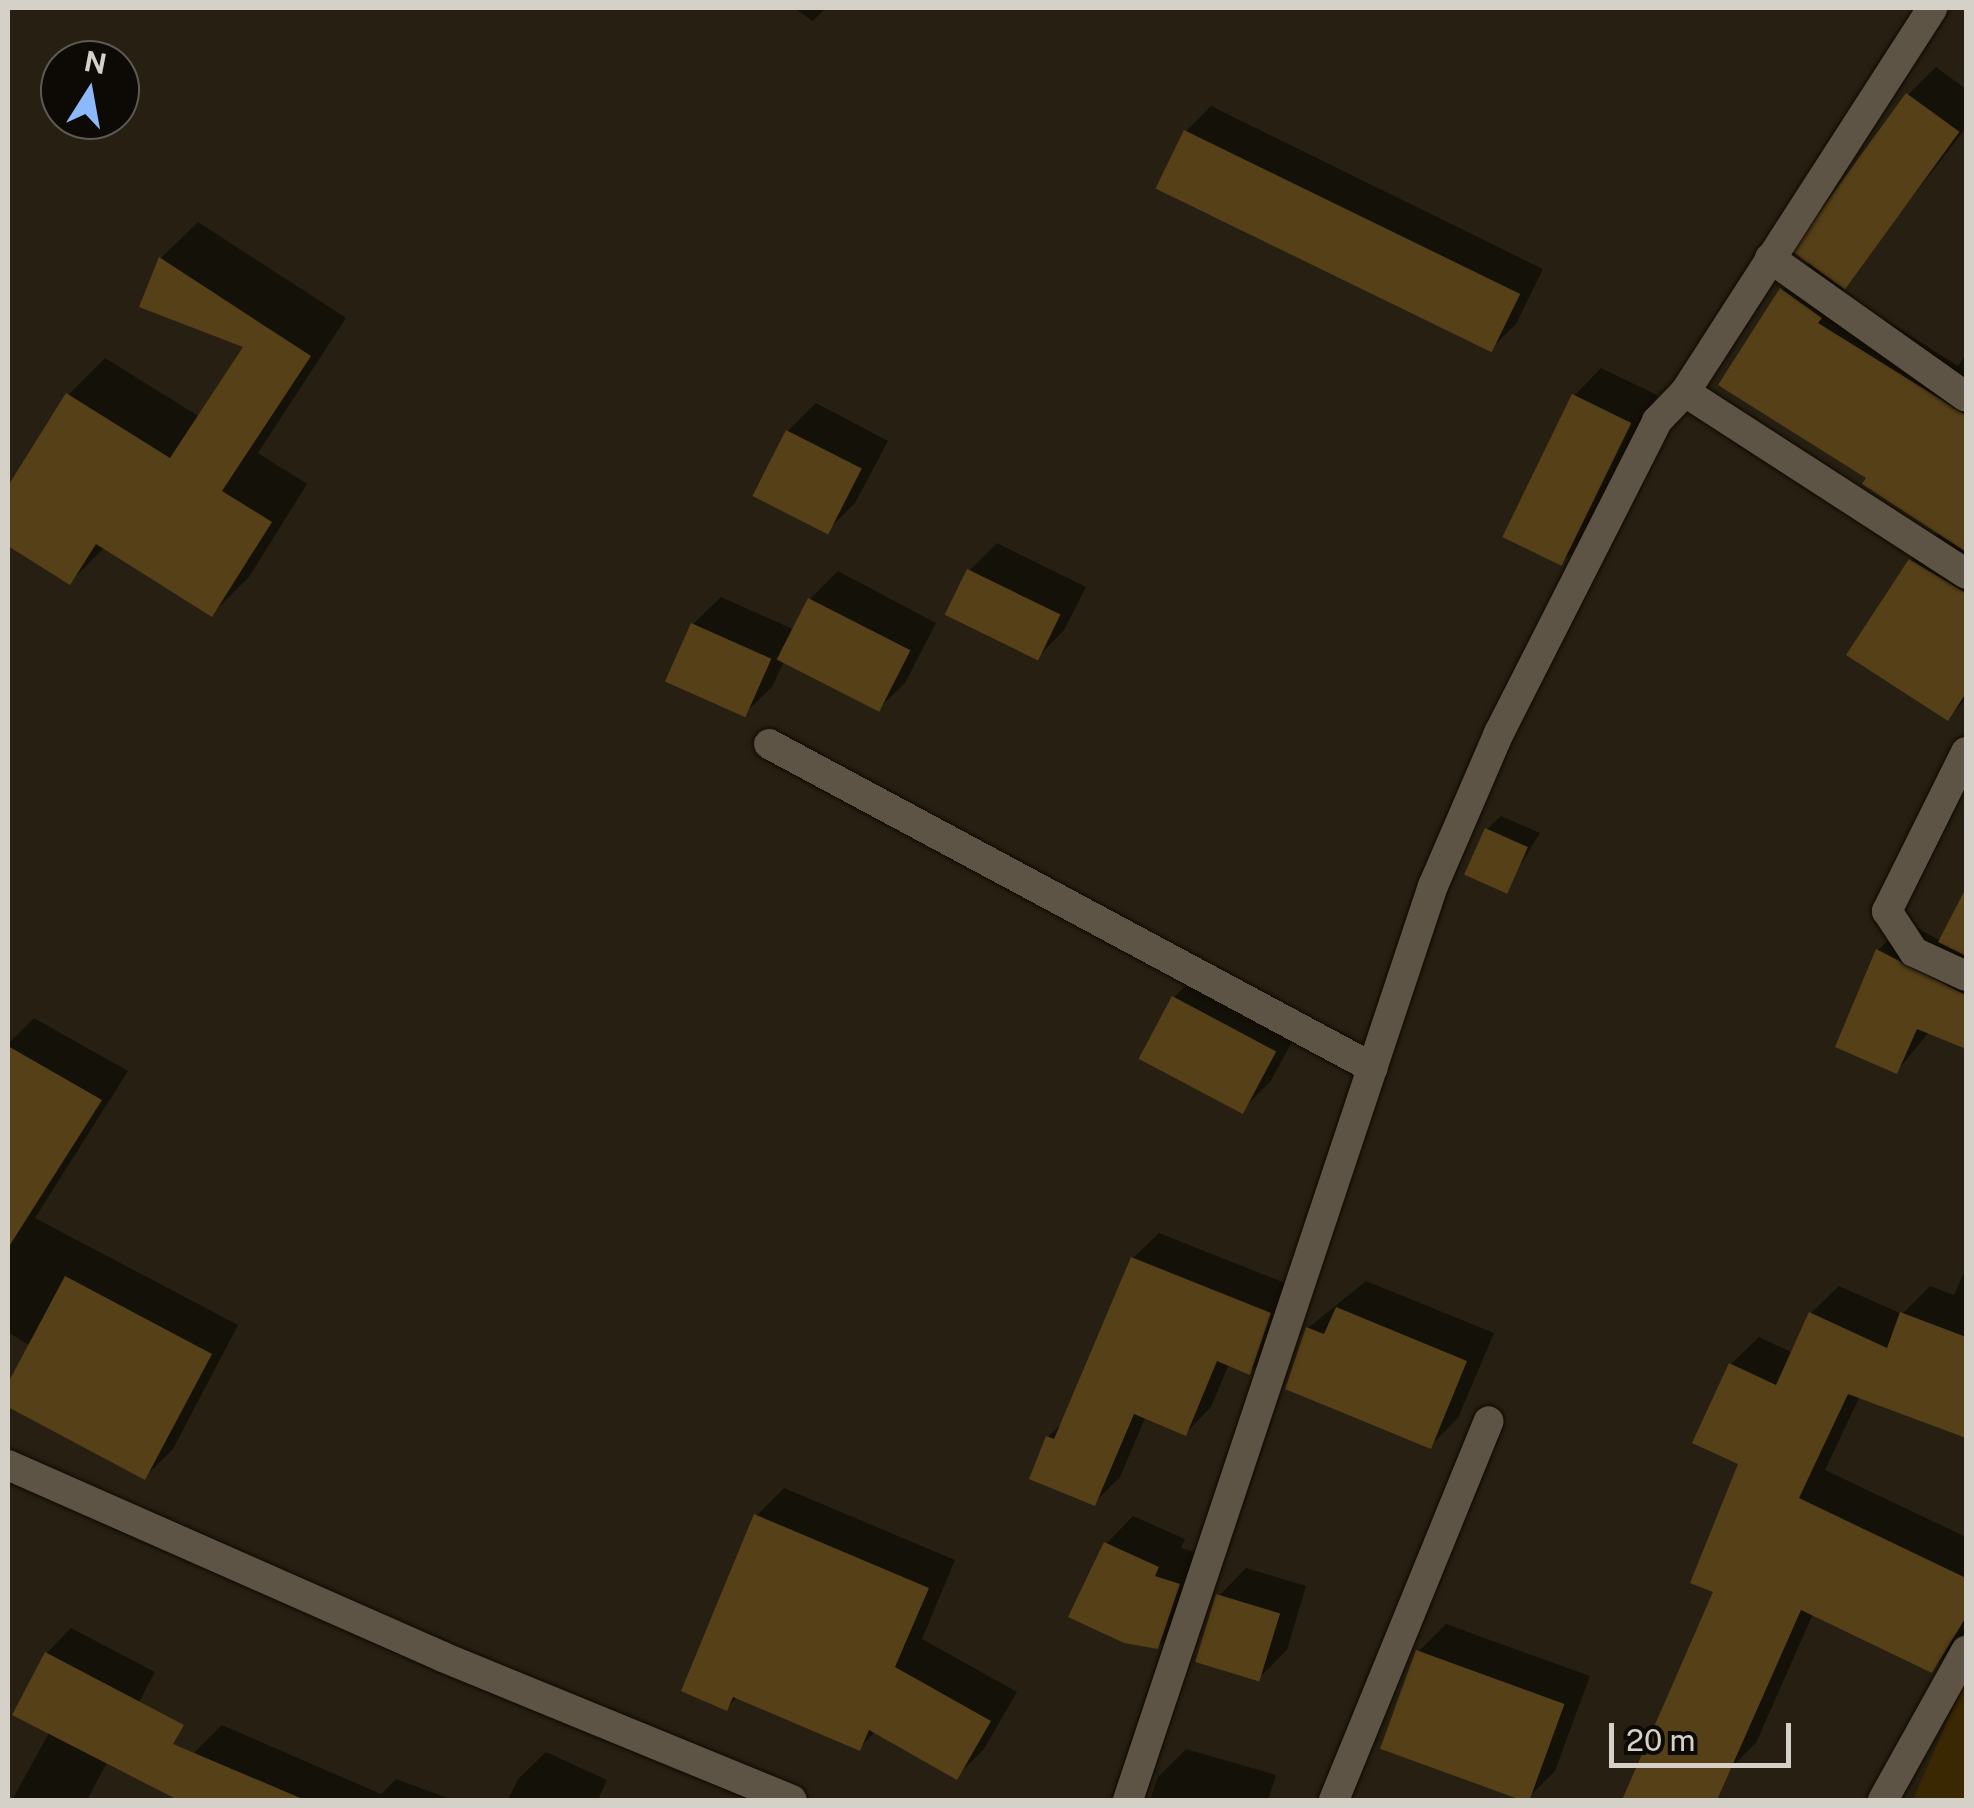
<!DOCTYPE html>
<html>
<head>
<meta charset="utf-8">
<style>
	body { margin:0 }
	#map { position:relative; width:1974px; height:1808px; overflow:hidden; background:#272012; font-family:"Public Sans",sans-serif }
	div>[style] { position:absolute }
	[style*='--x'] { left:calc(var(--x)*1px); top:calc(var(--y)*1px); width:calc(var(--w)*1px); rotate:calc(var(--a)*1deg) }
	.green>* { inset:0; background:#3a2803 }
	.shadow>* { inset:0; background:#0007 }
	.building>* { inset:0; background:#554018; transform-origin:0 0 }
	.roads { filter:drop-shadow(0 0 2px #100901) drop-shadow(0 0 2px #100901) }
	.street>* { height:30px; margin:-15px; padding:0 15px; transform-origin:15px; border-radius:15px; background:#5d5445 }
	span { translate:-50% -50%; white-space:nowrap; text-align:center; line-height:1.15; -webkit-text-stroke:9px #0d0a05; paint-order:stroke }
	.frame { position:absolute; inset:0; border:10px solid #d6d1c8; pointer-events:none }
	.north { position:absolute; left:40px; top:40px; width:100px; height:100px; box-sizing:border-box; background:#0d0a05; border:2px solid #5d5a53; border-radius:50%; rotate:11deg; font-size:28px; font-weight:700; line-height:40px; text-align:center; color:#d6d1c8 }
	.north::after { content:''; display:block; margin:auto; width:35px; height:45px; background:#8cb9fc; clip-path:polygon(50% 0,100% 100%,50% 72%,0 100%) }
	.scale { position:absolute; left:1609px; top:1723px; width:182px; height:45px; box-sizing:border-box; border:5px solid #d6d1c8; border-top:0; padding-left:12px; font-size:30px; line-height:35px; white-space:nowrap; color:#d6d1c8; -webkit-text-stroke:8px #0d0a05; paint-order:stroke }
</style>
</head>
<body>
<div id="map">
	<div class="green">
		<div style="clip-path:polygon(1966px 1678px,1966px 1800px,1913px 1800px)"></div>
	</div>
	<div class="shadow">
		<div style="clip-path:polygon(794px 8px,826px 8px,813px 21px)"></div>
		<div style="clip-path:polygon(1936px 67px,1966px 89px,1966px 128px,1843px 286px,1844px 294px,1958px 366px,1966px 354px,1966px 699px,1948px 718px,1911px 561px,1940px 532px,1869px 477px,1782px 290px,1811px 261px,1800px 253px,1908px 95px)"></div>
		<div style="clip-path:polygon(1211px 106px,1543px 269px,1516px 324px,1491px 349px,1186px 131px)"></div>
		<div style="clip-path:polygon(198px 222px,346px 318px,258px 453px,307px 484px,249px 577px,212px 614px,105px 547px,70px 582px,8px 543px,8px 491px,68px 395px,105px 358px,200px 417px,246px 346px,161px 258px)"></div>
		<div style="clip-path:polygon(1601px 368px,1657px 395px,1590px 535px,1562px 562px,1574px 396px)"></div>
		<div style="clip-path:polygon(816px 403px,888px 441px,855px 503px,827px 531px,788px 431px)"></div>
		<div style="clip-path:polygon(997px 543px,1086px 587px,1064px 630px,1037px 658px,969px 571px)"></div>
		<div style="clip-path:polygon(838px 571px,936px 623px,905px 683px,877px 710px,784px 661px,772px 687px,744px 714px,693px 624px,721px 597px,795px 630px,810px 599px)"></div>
		<div style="clip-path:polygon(1501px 816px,1540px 833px,1504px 892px,1487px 829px)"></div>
		<div style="clip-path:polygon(1966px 894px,1966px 1046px,1930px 1031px,1897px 1071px,1838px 1046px,1878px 950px,1906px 922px,1941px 941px)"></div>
		<div style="clip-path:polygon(1202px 970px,1302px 1024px,1270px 1082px,1242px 1110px,1174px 997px)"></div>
		<div style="clip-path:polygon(34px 1018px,128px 1071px,35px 1218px,238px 1325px,173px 1449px,145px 1477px,8px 1404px,8px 1389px,30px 1346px,8px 1332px,8px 1044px)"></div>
		<div style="clip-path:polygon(1159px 1233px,1295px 1287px,1275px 1347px,1250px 1372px,1229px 1364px,1211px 1407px,1186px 1433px,1146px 1416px,1120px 1477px,1094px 1503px,1048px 1437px,1063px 1422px,1133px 1258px)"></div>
		<div style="clip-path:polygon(1966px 1268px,1966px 1436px,1860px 1396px,1825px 1470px,1966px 1537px,1966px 1630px,1960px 1642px,1932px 1670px,1813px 1614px,1756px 1743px,1728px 1771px,1717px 1767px,1703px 1800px,1625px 1800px,1717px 1590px,1741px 1463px,1731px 1364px,1759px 1337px,1793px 1353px,1811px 1313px,1839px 1286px,1902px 1314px,1930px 1286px,1954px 1295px)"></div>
		<div style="clip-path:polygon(1366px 1281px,1494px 1333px,1458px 1418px,1430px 1446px,1308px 1328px)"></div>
		<div style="clip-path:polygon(784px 1488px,955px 1560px,922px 1639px,1017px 1692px,984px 1749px,956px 1777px,876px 1731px,859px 1748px,738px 1696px,727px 1708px,756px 1516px)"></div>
		<div style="clip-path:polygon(1133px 1516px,1185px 1539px,1181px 1548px,1207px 1556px,1186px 1619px,1158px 1647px,1106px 1544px)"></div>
		<div style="clip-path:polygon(1246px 1568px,1306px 1586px,1287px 1650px,1259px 1678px,1219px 1596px)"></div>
		<div style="clip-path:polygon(1446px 1624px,1590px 1676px,1555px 1771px,1527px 1799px,1418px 1652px)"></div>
		<div style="clip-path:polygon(71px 1628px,155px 1672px,87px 1800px,12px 1800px,50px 1731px,47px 1653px)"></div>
		<div style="clip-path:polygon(222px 1725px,381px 1794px,396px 1779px,453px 1800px,174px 1800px,194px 1753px)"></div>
		<div style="clip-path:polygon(1186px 1749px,1276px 1775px,1268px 1800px,1150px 1800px,1158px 1777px)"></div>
		<div style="clip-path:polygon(546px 1752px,607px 1780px,598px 1800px,508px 1800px,518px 1779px)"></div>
	</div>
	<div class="building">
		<div style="left:1906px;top:93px;width:66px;height:195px;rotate:36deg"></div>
		<div style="left:1184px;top:130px;width:374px;height:65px;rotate:26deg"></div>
		<div style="clip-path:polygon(159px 257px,311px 356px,222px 491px,272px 522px,212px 617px,96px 544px,70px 585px,8px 546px,8px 486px,66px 393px,170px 458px,243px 347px,139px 307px)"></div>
		<div style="clip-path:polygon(1780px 288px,1822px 318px,1818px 323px,1966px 415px,1966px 552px,1862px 484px,1866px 478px,1718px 385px)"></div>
		<div style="left:1572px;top:394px;width:66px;height:159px;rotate:26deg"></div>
		<div style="left:786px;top:430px;width:85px;height:74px;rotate:27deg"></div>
		<div style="clip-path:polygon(1909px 559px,1966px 593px,1966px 693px,1948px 721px,1846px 655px)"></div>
		<div style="left:967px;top:569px;width:104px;height:51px;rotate:26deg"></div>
		<div style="left:808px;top:598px;width:115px;height:69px;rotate:27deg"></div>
		<div style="left:691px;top:623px;width:88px;height:64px;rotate:24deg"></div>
		<div style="left:1485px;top:828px;width:47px;height:51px;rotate:24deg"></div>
		<div style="clip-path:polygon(1966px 888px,1966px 956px,1938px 942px)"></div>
		<div style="clip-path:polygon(1876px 949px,1966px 995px,1966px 1049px,1917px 1029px,1897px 1074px,1835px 1047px)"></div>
		<div style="left:1172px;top:996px;width:118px;height:71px;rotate:28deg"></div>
		<div style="clip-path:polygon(8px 1046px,102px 1100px,8px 1248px)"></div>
		<div style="clip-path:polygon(1131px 1257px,1271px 1313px,1250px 1375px,1217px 1361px,1186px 1436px,1134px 1414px,1095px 1506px,1029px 1479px,1046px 1436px,1054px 1439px)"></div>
		<div style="clip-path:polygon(65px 1276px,212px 1354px,145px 1480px,8px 1407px,8px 1383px)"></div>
		<div style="clip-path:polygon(1336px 1307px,1467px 1361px,1431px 1449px,1285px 1389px,1306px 1327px,1324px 1334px)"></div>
		<div style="clip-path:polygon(1809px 1312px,1887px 1348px,1900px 1312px,1966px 1337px,1966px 1438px,1848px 1394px,1799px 1498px,1966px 1578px,1966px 1617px,1932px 1673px,1801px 1610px,1717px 1800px,1622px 1800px,1713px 1592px,1690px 1583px,1738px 1464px,1692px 1443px,1729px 1363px,1776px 1385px)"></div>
		<div style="clip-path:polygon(754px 1514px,929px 1588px,895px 1667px,991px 1721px,957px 1780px,869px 1730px,860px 1751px,733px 1697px,727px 1711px,681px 1691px)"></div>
		<div style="clip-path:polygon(1104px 1542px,1159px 1567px,1155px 1576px,1180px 1584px,1158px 1649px,1124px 1643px,1068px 1617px)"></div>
		<div style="left:1216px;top:1594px;width:67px;height:71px;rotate:17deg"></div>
		<div style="left:1416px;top:1650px;width:158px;height:105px;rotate:20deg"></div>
		<div style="clip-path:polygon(45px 1652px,184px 1725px,173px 1744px,305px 1800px,178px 1800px,12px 1715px)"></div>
	</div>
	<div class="roads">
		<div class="street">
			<div style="--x:1770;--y:258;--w:240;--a:35.3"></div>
			<div style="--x:1685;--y:392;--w:335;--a:32.9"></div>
			<div style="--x:769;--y:744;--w:685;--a:28.21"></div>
			<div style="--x:1966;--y:752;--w:178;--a:116.4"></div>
			<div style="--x:1887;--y:911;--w:49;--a:56.6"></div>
			<div style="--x:1914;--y:952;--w:57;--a:24.8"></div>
			<div style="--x:8;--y:1465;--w:475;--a:23.8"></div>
			<div style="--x:443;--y:1657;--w:377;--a:22.3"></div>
			<div style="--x:1128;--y:1800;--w:964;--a:-71.55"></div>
			<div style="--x:1433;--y:886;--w:167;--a:-66.7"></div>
			<div style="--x:1499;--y:733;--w:350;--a:-63.1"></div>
			<div style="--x:1657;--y:421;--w:40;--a:-46"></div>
			<div style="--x:1685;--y:392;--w:457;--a:-57.2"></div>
			<div style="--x:1334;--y:1800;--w:409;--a:-67.8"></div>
			<div style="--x:1883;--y:1800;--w:171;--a:-60.9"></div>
		</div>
	</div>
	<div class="frame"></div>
	<div class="north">N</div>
	<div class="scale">20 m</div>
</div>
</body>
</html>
